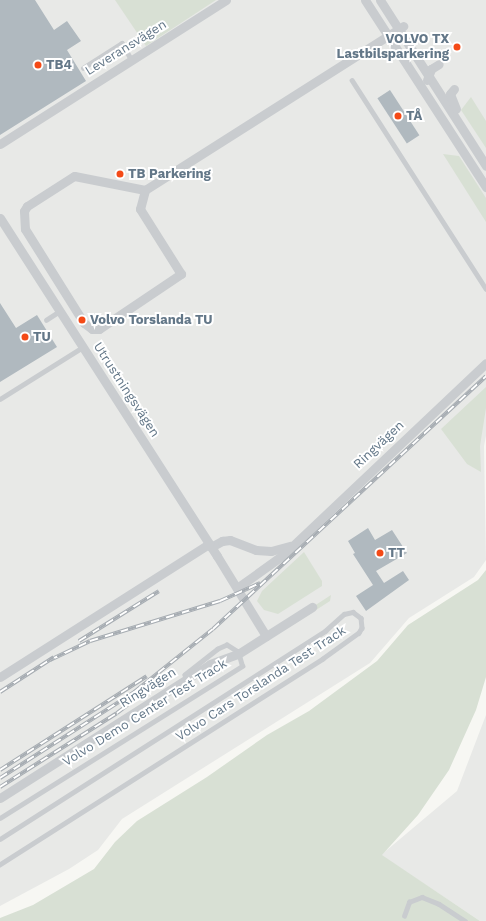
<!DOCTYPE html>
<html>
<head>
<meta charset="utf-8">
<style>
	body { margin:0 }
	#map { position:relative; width:486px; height:921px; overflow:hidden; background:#f7f7f3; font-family:"Work Sans",sans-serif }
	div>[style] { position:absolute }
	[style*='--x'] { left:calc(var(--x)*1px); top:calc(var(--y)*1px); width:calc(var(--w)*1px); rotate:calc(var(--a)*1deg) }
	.built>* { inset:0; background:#e8e9e7 }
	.green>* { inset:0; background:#d8e0d4 }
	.building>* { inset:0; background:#b0b9bf; transform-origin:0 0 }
	.service>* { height:4.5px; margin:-2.25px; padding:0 2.25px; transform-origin:2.25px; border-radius:2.25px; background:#c9cccf }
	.minor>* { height:9px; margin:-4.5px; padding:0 4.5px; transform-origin:4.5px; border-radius:4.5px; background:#c9cccf }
	.rail>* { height:4px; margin-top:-2px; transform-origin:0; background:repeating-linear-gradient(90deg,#fff 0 8px,#a6acb2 0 16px); box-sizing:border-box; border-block:1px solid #a6acb2 }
	.dots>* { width:11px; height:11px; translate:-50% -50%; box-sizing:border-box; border:2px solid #fff; border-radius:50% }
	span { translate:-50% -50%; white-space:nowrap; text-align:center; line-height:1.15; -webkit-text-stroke:4px #fff; paint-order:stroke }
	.poi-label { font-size:13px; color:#637788; font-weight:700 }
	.right { translate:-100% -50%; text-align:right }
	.left { translate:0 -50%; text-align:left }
	.street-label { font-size:13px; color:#637788 }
</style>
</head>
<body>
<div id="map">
	<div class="built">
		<div style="clip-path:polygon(0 0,486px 0,486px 436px,484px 446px,486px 560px,474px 577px,409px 618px,370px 663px,122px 819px,98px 850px,69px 869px,0 906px)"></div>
		<div style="clip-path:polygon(486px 715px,486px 921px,480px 921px,381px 855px,457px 791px)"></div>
	</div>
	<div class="green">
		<div style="clip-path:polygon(115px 0,216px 0,146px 46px)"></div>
		<div style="clip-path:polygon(471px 97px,486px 121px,486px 148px,461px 110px)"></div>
		<div style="clip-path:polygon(443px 154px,459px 156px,486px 198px,486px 222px)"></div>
		<div style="clip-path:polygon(486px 387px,486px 408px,480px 446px,481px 472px,467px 464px,441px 429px)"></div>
		<div style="clip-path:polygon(304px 552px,322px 581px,322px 586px,278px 614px,264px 610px,257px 601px,262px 591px)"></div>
		<div style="clip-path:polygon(486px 570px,486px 677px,476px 710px,449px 770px,418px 815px,382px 855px,480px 921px,0 921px,0 918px,33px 905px,94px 869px,115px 842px,137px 821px,207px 777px,267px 735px,309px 711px,377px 661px,408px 625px,478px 580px)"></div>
		<div style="clip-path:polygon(331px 595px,330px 601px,288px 628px,288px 623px)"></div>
	</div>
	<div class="building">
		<div style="clip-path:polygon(0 0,35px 0,54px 30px,67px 21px,81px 41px,67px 50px,86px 81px,0 135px)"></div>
		<div style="left:390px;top:90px;width:54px;height:15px;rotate:57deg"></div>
		<div style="clip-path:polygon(0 303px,16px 328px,37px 315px,57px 347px,0 382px)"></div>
		<div style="clip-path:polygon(368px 528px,375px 540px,392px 530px,407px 553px,376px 571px,384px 583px,403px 571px,409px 580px,366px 611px,356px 596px,373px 585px,353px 554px,355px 553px,348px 541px)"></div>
	</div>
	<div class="service">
		<div style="--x:83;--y:68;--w:46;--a:-32.7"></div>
		<div style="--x:122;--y:43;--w:20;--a:60"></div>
		<div style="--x:352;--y:80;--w:248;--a:57.3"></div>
		<div style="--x:46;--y:320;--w:17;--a:-33"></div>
		<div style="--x:0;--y:399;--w:98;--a:-32.1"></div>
		<div style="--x:0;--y:818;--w:286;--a:-32.1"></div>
		<div style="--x:242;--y:666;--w:15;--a:-106"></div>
		<div style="--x:238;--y:652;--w:13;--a:-148"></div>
		<div style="--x:227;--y:645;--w:10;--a:156"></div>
		<div style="--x:218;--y:649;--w:42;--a:141.8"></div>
		<div style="--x:0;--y:839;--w:386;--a:-32.6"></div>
		<div style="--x:325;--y:631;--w:25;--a:-42"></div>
		<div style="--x:344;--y:614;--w:9;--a:-13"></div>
		<div style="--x:353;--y:612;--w:10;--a:37"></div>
		<div style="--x:361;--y:618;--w:10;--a:84"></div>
		<div style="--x:362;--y:628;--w:6;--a:121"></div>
		<div style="--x:359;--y:633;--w:44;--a:144.2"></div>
		<div style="--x:323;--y:659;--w:383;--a:147.5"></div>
		<div style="--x:404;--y:916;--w:15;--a:-70"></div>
		<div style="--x:409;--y:902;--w:14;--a:-21"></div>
		<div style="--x:422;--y:897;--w:18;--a:22"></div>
		<div style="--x:439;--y:904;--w:31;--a:33"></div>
	</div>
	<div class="minor">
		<div style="--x:365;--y:0;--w:223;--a:57.1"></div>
		<div style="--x:380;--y:0;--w:197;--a:57.4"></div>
		<div style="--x:427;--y:80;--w:12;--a:-70"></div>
		<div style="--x:431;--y:69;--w:9;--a:-32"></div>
		<div style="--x:454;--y:89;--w:6;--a:129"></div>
		<div style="--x:450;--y:94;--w:16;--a:68"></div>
		<div style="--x:0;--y:144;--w:268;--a:-32.5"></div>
		<div style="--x:145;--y:190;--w:72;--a:-168.8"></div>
		<div style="--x:74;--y:176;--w:56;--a:147.4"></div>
		<div style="--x:27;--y:206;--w:6;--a:121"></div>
		<div style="--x:24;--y:211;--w:18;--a:87"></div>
		<div style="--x:25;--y:229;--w:111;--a:57.9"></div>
		<div style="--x:84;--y:323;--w:10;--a:37"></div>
		<div style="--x:92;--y:329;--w:7;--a:0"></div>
		<div style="--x:99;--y:329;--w:99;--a:-33.9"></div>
		<div style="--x:181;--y:274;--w:77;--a:-122.2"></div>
		<div style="--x:140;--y:209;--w:20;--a:-75"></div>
		<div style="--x:145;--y:190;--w:306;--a:-32.4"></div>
		<div style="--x:0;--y:218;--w:402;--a:57.3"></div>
		<div style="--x:217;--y:556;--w:94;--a:58.5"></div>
		<div style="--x:211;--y:547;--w:13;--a:-29"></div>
		<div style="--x:222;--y:541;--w:8;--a:-7"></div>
		<div style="--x:230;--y:540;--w:28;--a:21"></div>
		<div style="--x:256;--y:550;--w:15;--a:4"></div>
		<div style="--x:271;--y:551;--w:20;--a:-15"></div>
		<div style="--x:237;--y:588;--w:57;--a:-35.7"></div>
		<div style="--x:283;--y:555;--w:279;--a:-43.4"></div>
		<div style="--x:0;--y:677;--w:248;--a:-32.5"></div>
		<div style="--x:0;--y:798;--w:249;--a:-32.5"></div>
		<div style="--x:210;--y:664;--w:30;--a:-20"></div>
		<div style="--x:238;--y:654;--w:88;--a:-32.4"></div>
	</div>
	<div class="rail">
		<div style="--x:79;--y:641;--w:94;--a:-32"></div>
		<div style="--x:50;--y:660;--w:44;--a:-25.4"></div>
		<div style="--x:90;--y:641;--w:136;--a:-17.1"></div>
		<div style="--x:220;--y:601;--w:44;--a:-24.2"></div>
		<div style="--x:0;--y:692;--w:64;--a:-32.9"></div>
		<div style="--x:0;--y:770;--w:174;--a:-32.6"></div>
		<div style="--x:0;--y:778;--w:158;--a:-32.6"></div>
		<div style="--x:133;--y:693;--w:102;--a:-38.7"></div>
		<div style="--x:213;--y:629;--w:372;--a:-42.8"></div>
		<div style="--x:0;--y:787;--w:138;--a:-32.3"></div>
		<div style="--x:117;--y:713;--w:41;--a:-37.1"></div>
	</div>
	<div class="dots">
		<div style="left:457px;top:47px;background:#f44a17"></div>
		<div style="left:38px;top:65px;background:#f44a17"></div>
		<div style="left:398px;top:116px;background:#f44a17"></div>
		<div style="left:120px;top:174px;background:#f44a17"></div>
		<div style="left:82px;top:320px;background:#f44a17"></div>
		<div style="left:25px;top:337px;background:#f44a17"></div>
		<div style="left:380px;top:553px;background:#f44a17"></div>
	</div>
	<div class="poi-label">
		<span class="right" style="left:449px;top:47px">VOLVO TX<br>Lastbilsparkering</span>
		<span class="left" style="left:46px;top:65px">TB4</span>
		<span class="left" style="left:406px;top:116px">TÅ</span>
		<span class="left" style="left:128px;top:174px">TB Parkering</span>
		<span class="left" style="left:90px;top:320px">Volvo Torslanda TU</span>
		<span class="left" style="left:33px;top:337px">TU</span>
		<span class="left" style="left:388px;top:553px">TT</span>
	</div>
	<div class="street-label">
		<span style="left:126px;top:48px;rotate:-32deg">Leveransvägen</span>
		<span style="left:126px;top:390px;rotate:57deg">Utrustningsvägen</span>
		<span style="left:379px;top:445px;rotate:-43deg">Ringvägen</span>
		<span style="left:261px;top:684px;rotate:-33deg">Volvo Cars Torslanda Test Track</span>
		<span style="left:148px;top:688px;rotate:-32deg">Ringvägen</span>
		<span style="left:145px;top:713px;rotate:-32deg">Volvo Demo Center Test Track</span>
	</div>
</div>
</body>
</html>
